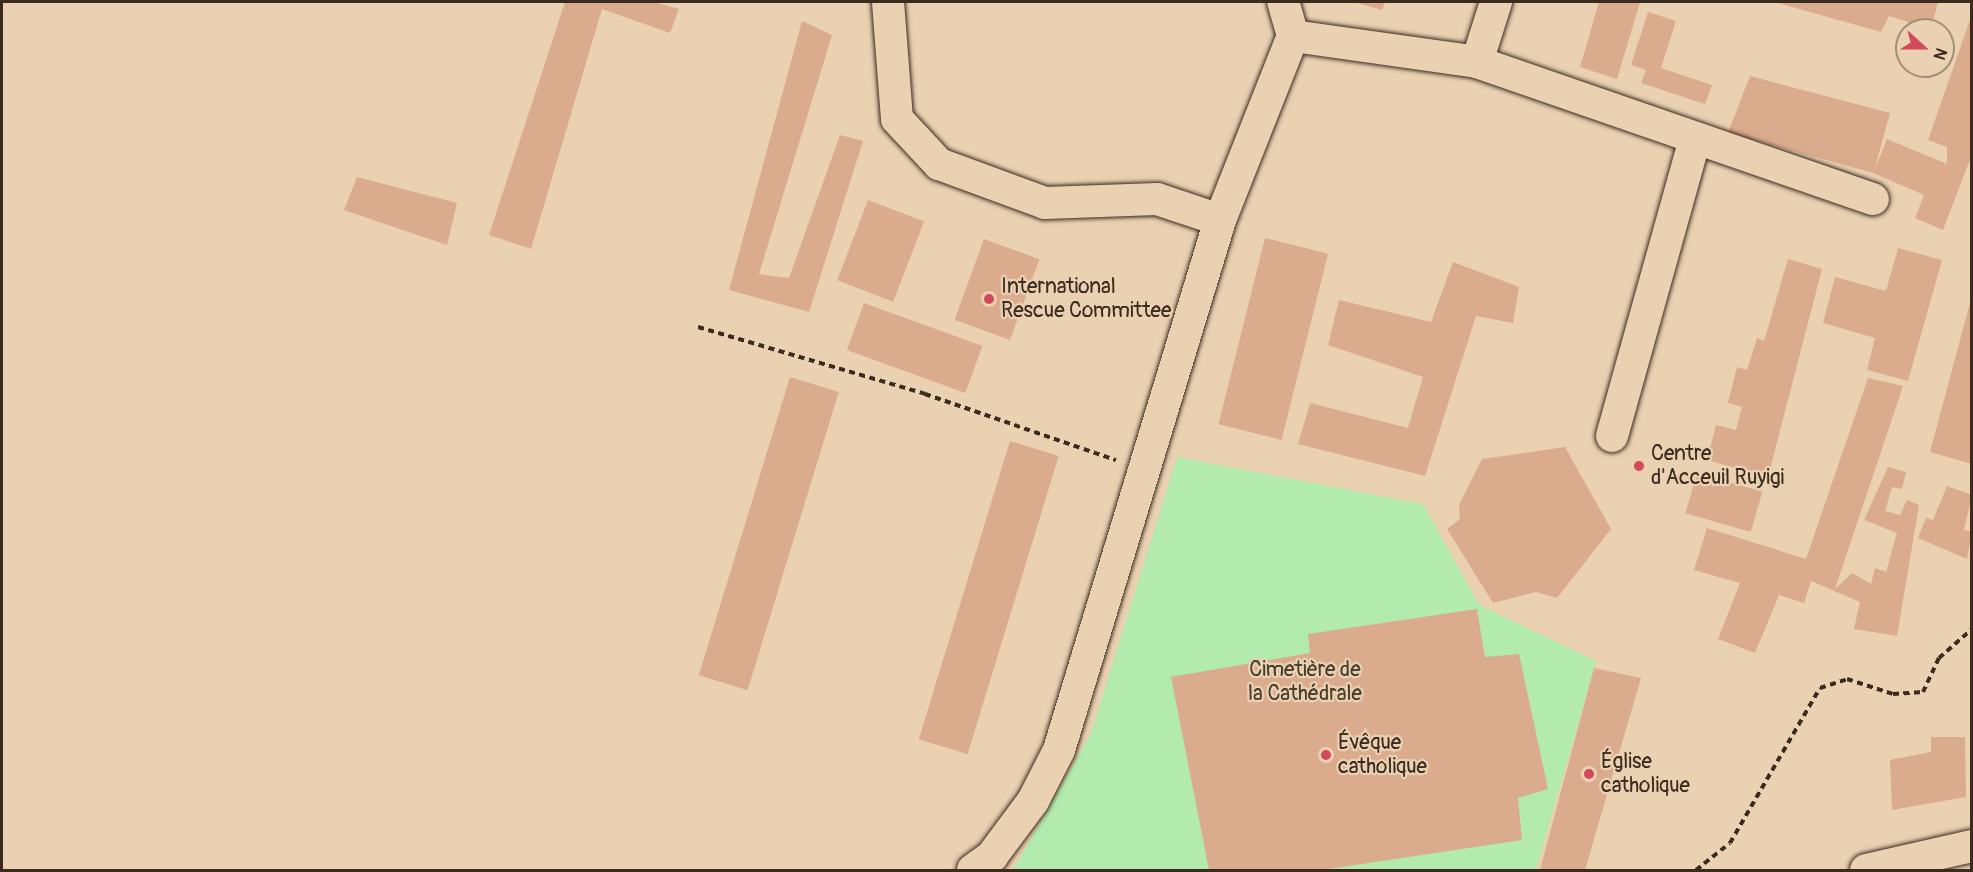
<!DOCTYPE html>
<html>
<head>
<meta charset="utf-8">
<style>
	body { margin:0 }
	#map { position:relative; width:1973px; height:872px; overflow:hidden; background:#e9d1b2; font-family:Pangolin,sans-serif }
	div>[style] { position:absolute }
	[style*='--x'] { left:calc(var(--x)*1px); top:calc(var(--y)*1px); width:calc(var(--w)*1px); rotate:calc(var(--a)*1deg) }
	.green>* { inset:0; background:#b3eaad }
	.building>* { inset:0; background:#dbab8d; transform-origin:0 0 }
	.path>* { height:4px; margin-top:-2px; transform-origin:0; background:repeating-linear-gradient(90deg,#3b2a1e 0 6px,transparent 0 10.5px) }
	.roads { filter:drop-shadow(0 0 2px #3b2a1e) drop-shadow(0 0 2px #3b2a1e) }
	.minor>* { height:32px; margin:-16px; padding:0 16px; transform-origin:16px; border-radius:16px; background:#e9d1b2 }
	.dots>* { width:16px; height:16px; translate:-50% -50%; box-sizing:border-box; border:3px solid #e9d1b2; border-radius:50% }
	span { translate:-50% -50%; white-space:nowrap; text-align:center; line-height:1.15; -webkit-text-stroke:4.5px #e9d1b2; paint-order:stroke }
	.poi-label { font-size:21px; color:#3b2a1e }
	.left { translate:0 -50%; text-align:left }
	.park-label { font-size:21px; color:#473d2c }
	.frame { position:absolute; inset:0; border:3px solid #3b2a1e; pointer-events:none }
	.north { position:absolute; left:1895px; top:18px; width:60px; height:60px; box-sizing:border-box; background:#e9d1b2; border:2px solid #a38e77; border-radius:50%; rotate:111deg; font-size:16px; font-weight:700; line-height:24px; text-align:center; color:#3b2a1e }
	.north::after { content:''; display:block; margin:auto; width:21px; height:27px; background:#d1495b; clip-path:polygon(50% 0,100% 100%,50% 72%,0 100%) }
</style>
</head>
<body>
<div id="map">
	<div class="green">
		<div style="clip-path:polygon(1177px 457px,1423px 504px,1479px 605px,1596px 661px,1536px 870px,1013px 870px,1091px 733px)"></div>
	</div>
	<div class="building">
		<div style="clip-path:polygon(565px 2px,654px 2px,679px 9px,670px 33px,602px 9px,531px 249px,489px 235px)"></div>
		<div style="clip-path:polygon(1354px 2px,1385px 2px,1382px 10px)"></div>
		<div style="clip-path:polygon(1599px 2px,1640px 2px,1617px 79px,1580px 67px)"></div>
		<div style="clip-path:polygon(1774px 2px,1938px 2px,1931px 29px,1889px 16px,1881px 32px)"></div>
		<div style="clip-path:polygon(1648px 12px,1676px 21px,1661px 68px,1712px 85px,1705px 104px,1641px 83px,1646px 70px,1631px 65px)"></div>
		<div style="clip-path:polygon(1971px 17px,1972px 154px,1943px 230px,1915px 218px,1924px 195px,1873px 173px,1728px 133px,1750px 76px,1890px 113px,1874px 171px,1887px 139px,1947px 164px,1947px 147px,1928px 140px)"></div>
		<div style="clip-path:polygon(802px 21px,832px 35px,759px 274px,789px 278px,840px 135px,863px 141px,809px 312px,729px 290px)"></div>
		<div style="clip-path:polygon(357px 177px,457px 203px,447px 245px,344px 210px)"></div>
		<div style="left:868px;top:200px;width:60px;height:86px;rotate:21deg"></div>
		<div style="left:1265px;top:238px;width:65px;height:192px;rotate:14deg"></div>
		<div style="left:984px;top:239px;width:59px;height:86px;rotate:20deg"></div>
		<div style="clip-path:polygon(1898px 248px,1942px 260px,1908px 381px,1867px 370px,1875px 338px,1823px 323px,1835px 277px,1886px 291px)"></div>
		<div style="clip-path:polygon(1788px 259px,1822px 269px,1768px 477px,1707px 460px,1716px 425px,1736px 430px,1742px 407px,1728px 403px,1737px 367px,1747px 370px,1757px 338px,1764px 341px)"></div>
		<div style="clip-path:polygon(1453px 262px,1519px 287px,1513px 323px,1476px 316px,1425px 476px,1298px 444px,1310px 403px,1408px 428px,1423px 377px,1328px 345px,1339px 300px,1431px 322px)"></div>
		<div style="clip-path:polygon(1971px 299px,1972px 299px,1972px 464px,1930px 452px)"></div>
		<div style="left:864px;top:303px;width:126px;height:50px;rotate:20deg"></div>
		<div style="left:790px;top:377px;width:51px;height:312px;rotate:17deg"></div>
		<div style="clip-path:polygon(1868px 378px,1903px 386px,1835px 589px,1852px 573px,1871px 584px,1875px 568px,1886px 572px,1897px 533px,1864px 520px,1888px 467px,1906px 472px,1902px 489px,1892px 487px,1885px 511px,1900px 515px,1907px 500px,1919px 505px,1897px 636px,1854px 629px,1860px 602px,1811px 581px,1804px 603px,1779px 595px,1755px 653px,1718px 639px,1740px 583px,1694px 570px,1707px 528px,1806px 559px)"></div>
		<div style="left:1010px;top:441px;width:51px;height:312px;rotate:17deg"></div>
		<div style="clip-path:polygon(1565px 447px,1611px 529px,1557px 598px,1536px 592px,1493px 603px,1447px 529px,1460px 519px,1459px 505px,1482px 459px)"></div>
		<div style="left:1697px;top:473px;width:68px;height:42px;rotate:16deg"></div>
		<div style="clip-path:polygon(1947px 486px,1972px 495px,1964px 530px,1972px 532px,1967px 559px,1918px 538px,1926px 518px,1933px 520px)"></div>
		<div style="clip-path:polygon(1477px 609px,1485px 657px,1519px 654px,1548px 789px,1518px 798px,1522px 840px,1322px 870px,1209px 870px,1171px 677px,1310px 653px,1308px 634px)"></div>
		<div style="clip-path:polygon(1594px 668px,1641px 678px,1585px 870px,1540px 870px)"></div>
		<div style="clip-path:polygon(1931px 737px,1965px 737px,1966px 797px,1892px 810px,1890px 760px,1931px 752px)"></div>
	</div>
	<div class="path">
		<div style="--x:698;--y:327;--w:237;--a:16.4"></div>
		<div style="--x:925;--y:394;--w:202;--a:19.1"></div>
		<div style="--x:1696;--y:870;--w:43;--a:-38.5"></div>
		<div style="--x:1730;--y:843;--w:179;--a:-59.9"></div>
		<div style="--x:1820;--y:688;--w:28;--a:-18"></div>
		<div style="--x:1847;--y:679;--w:48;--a:18.1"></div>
		<div style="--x:1893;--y:694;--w:30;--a:-4"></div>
		<div style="--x:1923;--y:692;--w:38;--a:-65"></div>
		<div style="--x:1939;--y:658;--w:44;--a:-41.3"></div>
	</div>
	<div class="roads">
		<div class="minor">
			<div style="--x:888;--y:2;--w:117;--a:85.6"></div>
			<div style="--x:897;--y:119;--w:62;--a:47"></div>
			<div style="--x:939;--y:164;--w:113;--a:20.2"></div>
			<div style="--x:1045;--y:203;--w:112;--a:-2"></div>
			<div style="--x:1157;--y:199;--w:66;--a:18.4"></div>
			<div style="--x:1293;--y:36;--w:186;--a:8"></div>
			<div style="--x:1477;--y:62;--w:63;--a:-72.4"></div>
			<div style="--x:1477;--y:62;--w:419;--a:19.1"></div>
			<div style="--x:1612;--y:436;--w:309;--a:-74.4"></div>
			<div style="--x:973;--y:870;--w:24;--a:-36"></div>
			<div style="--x:992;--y:856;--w:69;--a:-53.3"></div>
			<div style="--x:1033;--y:801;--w:57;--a:-63"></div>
			<div style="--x:1059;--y:750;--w:554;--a:-73.1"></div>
			<div style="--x:1220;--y:220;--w:198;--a:-68.4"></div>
			<div style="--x:1293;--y:36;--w:35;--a:-106"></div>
			<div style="--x:1866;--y:870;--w:109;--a:-12.8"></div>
		</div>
	</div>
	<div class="dots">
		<div style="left:989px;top:299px;background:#d1495b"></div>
		<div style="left:1639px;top:466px;background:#d1495b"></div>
		<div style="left:1326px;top:755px;background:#d1495b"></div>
		<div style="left:1589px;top:774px;background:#d1495b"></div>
	</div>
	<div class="poi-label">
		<span class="left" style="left:1001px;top:299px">International<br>Rescue Committee</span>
		<span class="left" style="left:1651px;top:466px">Centre<br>d'Acceuil Ruyigi</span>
		<span class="left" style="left:1338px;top:755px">Évêque<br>catholique</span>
		<span class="left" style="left:1601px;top:774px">Église<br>catholique</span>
	</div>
	<div class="park-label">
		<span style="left:1305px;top:682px">Cimetière de<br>la Cathédrale</span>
	</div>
	<div class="frame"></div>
	<div class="north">N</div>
</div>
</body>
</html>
